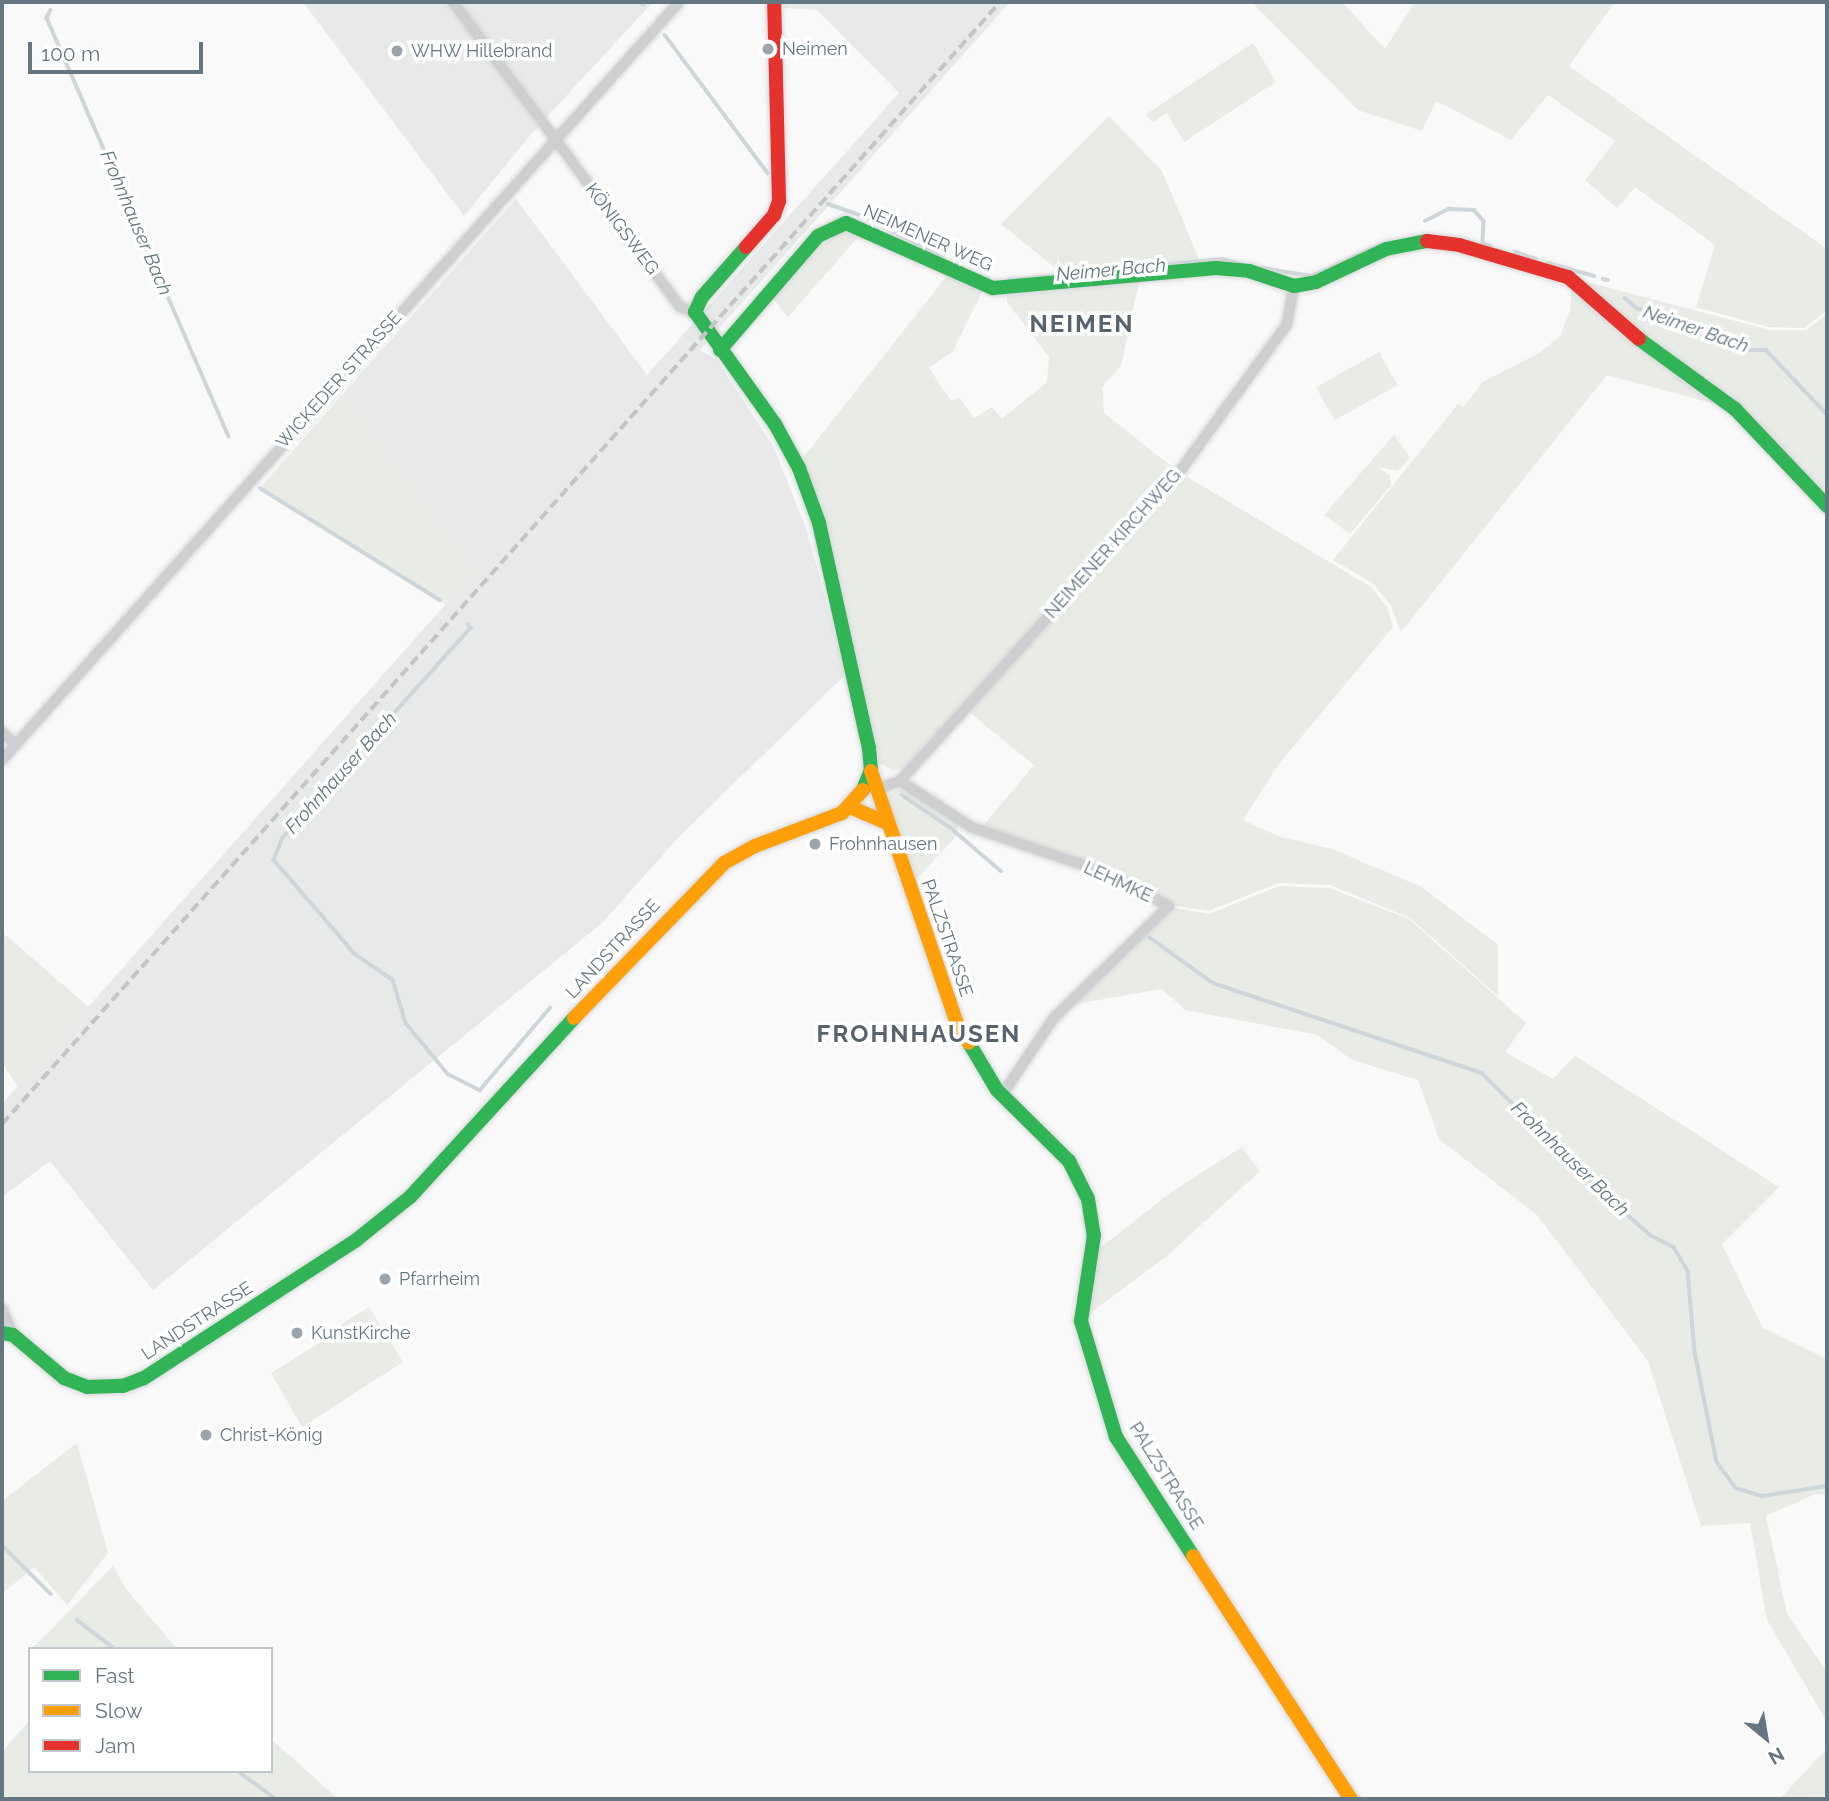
<!DOCTYPE html>
<html>
<head>
<meta charset="utf-8">
<style>
	body { margin:0 }
	#map { position:relative; width:1829px; height:1801px; overflow:hidden; background:#f9f9f9; font-family:Raleway,sans-serif }
	div>[style] { position:absolute }
	[style*='--x'] { left:calc(var(--x)*1px); top:calc(var(--y)*1px); width:calc(var(--w)*1px); rotate:calc(var(--a)*1deg) }
	.built>* { inset:0; background:#e8e9e9 }
	.green>* { inset:0; background:#e8ebe6; transform-origin:0 0 }
	.stream>* { height:3.5px; margin:-1.75px; padding:0 1.75px; transform-origin:1.75px; border-radius:1.75px; background:#ced6d9 }
	.roads { filter:drop-shadow(0 0 2px #d5d6d7) drop-shadow(0 0 2px #d5d6d7) }
	.street>* { height:10px; margin:-5px; padding:0 5px; transform-origin:5px; border-radius:5px; background:#cecfd0 }
	.fast>* { height:14px; margin:-7px; padding:0 7px; transform-origin:7px; border-radius:7px; background:#30b455 }
	.slow>* { height:14px; margin:-7px; padding:0 7px; transform-origin:7px; border-radius:7px; background:#ff9f0a }
	.jam>* { height:14px; margin:-7px; padding:0 7px; transform-origin:7px; border-radius:7px; background:#e5322d }
	.rail>* { height:3.5px; margin-top:-1.75px; transform-origin:0; background:repeating-linear-gradient(90deg,#c3c5c6 0 10px,transparent 0 15px) }
	.dots>* { width:19px; height:19px; translate:-50% -50%; box-sizing:border-box; border:4px solid #fff; border-radius:50% }
	span { translate:-50% -50%; white-space:nowrap; text-align:center; line-height:1.15; -webkit-text-stroke:7px #fff; paint-order:stroke }
	.poi-label { font-size:18px; color:#657683 }
	.left { translate:0 -50%; text-align:left }
	.street-label { font-size:18px; color:#657683 }
	.water-label { font-size:19px; color:#60757c; font-style:italic }
	.district-label { font-size:24px; color:#57646e; font-weight:700; letter-spacing:2px }
	.frame { position:absolute; inset:0; border:4px solid #657683; pointer-events:none }
	.legend { position:absolute; left:28px; top:1647px; width:245px; height:126px; box-sizing:border-box; background:#fff; border:2px solid #c1c8cd; margin:0; padding:9px 12px; list-style:none; font-size:21px; color:#657683 }
	.legend li { display:flex; align-items:center; gap:14px; height:35px }
	.legend b { width:35px; border:2px solid #c1c8cd }
	.north { position:absolute; left:1731px; top:1703px; width:70px; height:70px; -webkit-text-stroke:5px #fff; paint-order:stroke; rotate:150deg; font-size:19px; font-weight:700; line-height:28px; text-align:center; color:#657683 }
	.north::after { content:''; display:block; margin:auto; width:24px; height:32px; background:#657683; clip-path:polygon(50% 0,100% 100%,50% 72%,0 100%) }
	.scale { position:absolute; left:28px; top:42px; width:175px; height:32px; box-sizing:border-box; border:4px solid #657683; border-top:0; padding-left:9px; font-size:21px; line-height:24px; white-space:nowrap; color:#657683; -webkit-text-stroke:5px #fff; paint-order:stroke }
</style>
</head>
<body>
<div id="map">
	<div class="built">
		<div style="clip-path:polygon(303px 2px,653px 2px,533px 132px,464px 216px)"></div>
		<div style="clip-path:polygon(784px 2px,1010px 2px,700px 350px,717px 360px,774px 448px,806px 528px,846px 674px,678px 838px,602px 923px,153px 1290px,50px 1161px,2px 1197px,2px 1104px,475px 571px,342px 395px,516px 199px,647px 375px,899px 93px,817px 10px,783px 8px)"></div>
	</div>
	<div class="green">
		<div style="clip-path:polygon(1252px 2px,1342px 2px,1385px 49px,1415px 2px,1615px 2px,1569px 66px,1827px 249px,1827px 310px,1804px 328px,1768px 327px,1696px 307px,1715px 245px,1635px 187px,1617px 208px,1585px 180px,1615px 141px,1548px 95px,1511px 140px,1436px 101px,1422px 131px,1358px 110px)"></div>
		<div style="clip-path:polygon(1253px 43px,1276px 82px,1184px 142px,1167px 113px,1153px 122px,1145px 115px)"></div>
		<div style="clip-path:polygon(1109px 116px,1162px 171px,1201px 264px,1065px 276px,1001px 224px)"></div>
		<div style="clip-path:polygon(847px 227px,861px 234px,788px 317px,770px 295px,828px 232px)"></div>
		<div style="clip-path:polygon(950px 272px,984px 288px,953px 351px,929px 368px,951px 401px,959px 397px,974px 418px,992px 407px,1002px 419px,1047px 382px,1049px 357px,1007px 302px,1007px 288px,1140px 277px,1121px 366px,1102px 387px,1104px 413px,1176px 470px,906px 766px,894px 771px,879px 763px,824px 516px,802px 459px)"></div>
		<div style="clip-path:polygon(1572px 278px,1770px 330px,1806px 330px,1827px 314px,1827px 504px,1735px 407px,1609px 314px)"></div>
		<div style="clip-path:polygon(1572px 284px,1734px 409px,1607px 375px,1401px 632px,1391px 606px,1374px 584px,1333px 560px,1458px 404px,1463px 407px,1483px 382px,1539px 353px,1560px 336px,1570px 310px)"></div>
		<div style="left:1379px;top:352px;width:38px;height:72px;rotate:61deg"></div>
		<div style="clip-path:polygon(342px 395px,475px 571px,446px 604px,259px 489px)"></div>
		<div style="clip-path:polygon(1394px 435px,1410px 457px,1398px 471px,1378px 467px,1390px 476px,1391px 485px,1350px 534px,1324px 515px)"></div>
		<div style="clip-path:polygon(1181px 473px,1371px 587px,1387px 607px,1393px 627px,1278px 765px,1243px 820px,1280px 837px,1332px 849px,1422px 887px,1498px 945px,1498px 996px,1410px 918px,1330px 885px,1279px 883px,1208px 911px,1170px 905px,982px 827px,1034px 765px,965px 709px)"></div>
		<div style="clip-path:polygon(900px 789px,959px 821px,957px 835px,911px 885px,887px 806px,889px 795px)"></div>
		<div style="clip-path:polygon(1279px 886px,1329px 888px,1409px 919px,1526px 1023px,1505px 1052px,1553px 1079px,1575px 1056px,1779px 1187px,1722px 1244px,1763px 1328px,1827px 1359px,1827px 1495px,1815px 1494px,1766px 1516px,1787px 1614px,1827px 1672px,1827px 1722px,1767px 1620px,1750px 1523px,1701px 1526px,1648px 1361px,1537px 1215px,1439px 1139px,1418px 1080px,1352px 1060px,1318px 1035px,1185px 1010px,1162px 989px,1076px 1004px,1170px 907px,1209px 914px)"></div>
		<div style="clip-path:polygon(2px 932px,89px 1007px,18px 1087px,2px 1063px)"></div>
		<div style="clip-path:polygon(1242px 1147px,1260px 1171px,1167px 1256px,1085px 1317px,1095px 1252px,1170px 1193px)"></div>
		<div style="clip-path:polygon(369px 1307px,403px 1362px,302px 1427px,271px 1373px,342px 1329px,342px 1324px)"></div>
		<div style="clip-path:polygon(77px 1443px,108px 1553px,67px 1605px,34px 1567px,2px 1594px,2px 1501px)"></div>
		<div style="clip-path:polygon(113px 1566px,126px 1589px,177px 1649px,32px 1649px)"></div>
		<div style="clip-path:polygon(30px 1720px,30px 1771px,271px 1771px,271px 1739px,335px 1796px,345px 1799px,2px 1799px,2px 1752px)"></div>
		<div style="clip-path:polygon(1827px 1748px,1827px 1796px,1780px 1799px)"></div>
	</div>
	<div class="stream">
		<div style="--x:641;--y:2;--w:3;--a:45"></div>
		<div style="--x:51;--y:10;--w:9;--a:117"></div>
		<div style="--x:47;--y:18;--w:456;--a:66.5"></div>
		<div style="--x:665;--y:35;--w:172;--a:53.3"></div>
		<div style="--x:828;--y:204;--w:40;--a:18.9"></div>
		<div style="--x:866;--y:217;--w:87;--a:28"></div>
		<div style="--x:1425;--y:221;--w:27;--a:-27"></div>
		<div style="--x:1449;--y:209;--w:25;--a:2"></div>
		<div style="--x:1474;--y:210;--w:15;--a:48"></div>
		<div style="--x:1484;--y:221;--w:22;--a:93"></div>
		<div style="--x:1483;--y:243;--w:9;--a:21"></div>
		<div style="--x:1515;--y:252;--w:22;--a:18"></div>
		<div style="--x:1548;--y:263;--w:48;--a:15.8"></div>
		<div style="--x:1262;--y:268;--w:51;--a:9.1"></div>
		<div style="--x:1312;--y:276;--w:74;--a:-24.8"></div>
		<div style="--x:1603;--y:279;--w:5;--a:11"></div>
		<div style="--x:1008;--y:280;--w:215;--a:-5.6"></div>
		<div style="--x:1222;--y:259;--w:20;--a:15"></div>
		<div style="--x:1625;--y:298;--w:15;--a:42"></div>
		<div style="--x:1636;--y:308;--w:68;--a:17.1"></div>
		<div style="--x:1701;--y:328;--w:50;--a:26.1"></div>
		<div style="--x:1746;--y:350;--w:20;--a:0"></div>
		<div style="--x:1766;--y:350;--w:88;--a:46.4"></div>
		<div style="--x:260;--y:488;--w:212;--a:31.9"></div>
		<div style="--x:468;--y:624;--w:5;--a:53"></div>
		<div style="--x:471;--y:628;--w:282;--a:131.8"></div>
		<div style="--x:283;--y:838;--w:24;--a:112"></div>
		<div style="--x:274;--y:860;--w:124;--a:49.2"></div>
		<div style="--x:355;--y:954;--w:46;--a:34.4"></div>
		<div style="--x:393;--y:980;--w:45;--a:73.2"></div>
		<div style="--x:406;--y:1023;--w:66;--a:50.5"></div>
		<div style="--x:448;--y:1074;--w:36;--a:27"></div>
		<div style="--x:480;--y:1090;--w:108;--a:-49.5"></div>
		<div style="--x:902;--y:795;--w:59;--a:34"></div>
		<div style="--x:951;--y:828;--w:66;--a:40.7"></div>
		<div style="--x:1149;--y:937;--w:79;--a:35.7"></div>
		<div style="--x:1213;--y:983;--w:284;--a:18.5"></div>
		<div style="--x:1482;--y:1073;--w:168;--a:44.8"></div>
		<div style="--x:1601;--y:1191;--w:66;--a:41.9"></div>
		<div style="--x:1650;--y:1235;--w:27;--a:27"></div>
		<div style="--x:1674;--y:1247;--w:28;--a:60"></div>
		<div style="--x:1688;--y:1271;--w:81;--a:85.1"></div>
		<div style="--x:1695;--y:1352;--w:112;--a:78.7"></div>
		<div style="--x:1717;--y:1462;--w:32;--a:54"></div>
		<div style="--x:1736;--y:1488;--w:28;--a:17"></div>
		<div style="--x:1763;--y:1496;--w:65;--a:-8.9"></div>
		<div style="--x:2;--y:1545;--w:69;--a:45"></div>
		<div style="--x:77;--y:1620;--w:48;--a:37.3"></div>
		<div style="--x:238;--y:1771;--w:47;--a:36.4"></div>
	</div>
	<div class="roads">
		<div class="street">
			<div style="--x:453;--y:2;--w:380;--a:53.3"></div>
			<div style="--x:680;--y:307;--w:16;--a:18"></div>
			<div style="--x:2;--y:732;--w:19;--a:43"></div>
			<div style="--x:2;--y:760;--w:1016;--a:-48.23"></div>
			<div style="--x:900;--y:781;--w:85;--a:32.9"></div>
			<div style="--x:971;--y:827;--w:139;--a:18.8"></div>
			<div style="--x:1103;--y:872;--w:74;--a:27.3"></div>
			<div style="--x:1169;--y:906;--w:162;--a:135.8"></div>
			<div style="--x:1053;--y:1019;--w:92;--a:123.9"></div>
			<div style="--x:876;--y:789;--w:25;--a:-18"></div>
			<div style="--x:900;--y:781;--w:418;--a:-47.9"></div>
			<div style="--x:1180;--y:471;--w:182;--a:-53.9"></div>
			<div style="--x:1287;--y:324;--w:39;--a:-80"></div>
			<div style="--x:2;--y:1309;--w:28;--a:67"></div>
		</div>
		<div class="fast">
			<div style="--x:746;--y:247;--w:67;--a:131.3"></div>
			<div style="--x:702;--y:297;--w:17;--a:115"></div>
			<div style="--x:695;--y:312;--w:138;--a:54.5"></div>
			<div style="--x:775;--y:424;--w:50;--a:61.4"></div>
			<div style="--x:799;--y:468;--w:59;--a:70"></div>
			<div style="--x:819;--y:523;--w:230;--a:77.5"></div>
			<div style="--x:869;--y:748;--w:22;--a:85"></div>
			<div style="--x:871;--y:770;--w:22;--a:112"></div>
			<div style="--x:1639;--y:339;--w:119;--a:36.1"></div>
			<div style="--x:1735;--y:409;--w:134;--a:46.5"></div>
			<div style="--x:720;--y:350;--w:150;--a:-49.3"></div>
			<div style="--x:818;--y:236;--w:31;--a:-25"></div>
			<div style="--x:846;--y:223;--w:161;--a:23.9"></div>
			<div style="--x:993;--y:288;--w:224;--a:-5.1"></div>
			<div style="--x:1216;--y:268;--w:33;--a:5"></div>
			<div style="--x:1249;--y:271;--w:47;--a:18.4"></div>
			<div style="--x:1294;--y:286;--w:22;--a:-10"></div>
			<div style="--x:1316;--y:282;--w:77;--a:-25.2"></div>
			<div style="--x:1386;--y:249;--w:42;--a:-11"></div>
			<div style="--x:969;--y:1043;--w:55;--a:59.2"></div>
			<div style="--x:997;--y:1090;--w:101;--a:44.6"></div>
			<div style="--x:1069;--y:1161;--w:42;--a:63.4"></div>
			<div style="--x:1088;--y:1199;--w:36;--a:81"></div>
			<div style="--x:1094;--y:1235;--w:87;--a:98.6"></div>
			<div style="--x:1081;--y:1321;--w:121;--a:73.2"></div>
			<div style="--x:1116;--y:1437;--w:142;--a:57.1"></div>
			<div style="--x:2;--y:1333;--w:11;--a:10"></div>
			<div style="--x:13;--y:1335;--w:67;--a:40.1"></div>
			<div style="--x:64;--y:1378;--w:25;--a:21"></div>
			<div style="--x:87;--y:1387;--w:36;--a:-2"></div>
			<div style="--x:123;--y:1386;--w:22;--a:-21"></div>
			<div style="--x:144;--y:1378;--w:252;--a:-33"></div>
			<div style="--x:355;--y:1241;--w:70;--a:-38.7"></div>
			<div style="--x:410;--y:1197;--w:243;--a:-47.5"></div>
		</div>
		<div class="slow">
			<div style="--x:871;--y:771;--w:267;--a:71.2"></div>
			<div style="--x:957;--y:1024;--w:22;--a:58"></div>
			<div style="--x:850;--y:807;--w:40;--a:23.4"></div>
			<div style="--x:574;--y:1018;--w:216;--a:-45.9"></div>
			<div style="--x:724;--y:863;--w:35;--a:-29"></div>
			<div style="--x:755;--y:846;--w:93;--a:-20.8"></div>
			<div style="--x:842;--y:813;--w:31;--a:-48"></div>
			<div style="--x:1193;--y:1556;--w:290;--a:57"></div>
		</div>
		<div class="jam">
			<div style="--x:1427;--y:241;--w:32;--a:7"></div>
			<div style="--x:1459;--y:245;--w:114;--a:16.4"></div>
			<div style="--x:1568;--y:277;--w:94;--a:41.1"></div>
			<div style="--x:746;--y:247;--w:43;--a:-48.8"></div>
			<div style="--x:774;--y:215;--w:15;--a:-70"></div>
			<div style="--x:779;--y:201;--w:199;--a:-91.4"></div>
		</div>
	</div>
	<div class="rail">
		<div style="--x:2;--y:1124;--w:1502;--a:-48.35"></div>
	</div>
	<div class="dots">
		<div style="left:768px;top:49px;background:#99a4ac"></div>
		<div style="left:397px;top:51px;background:#99a4ac"></div>
		<div style="left:815px;top:844px;background:#99a4ac"></div>
		<div style="left:385px;top:1279px;background:#99a4ac"></div>
		<div style="left:297px;top:1333px;background:#99a4ac"></div>
		<div style="left:206px;top:1435px;background:#99a4ac"></div>
	</div>
	<div class="poi-label">
		<span class="left" style="left:782px;top:49px">Neimen</span>
		<span class="left" style="left:411px;top:51px">WHW Hillebrand</span>
		<span class="left" style="left:829px;top:844px">Frohnhausen</span>
		<span class="left" style="left:399px;top:1279px">Pfarrheim</span>
		<span class="left" style="left:311px;top:1333px">KunstKirche</span>
		<span class="left" style="left:220px;top:1435px">Christ-König</span>
	</div>
	<div class="street-label">
		<span style="left:622px;top:229px;rotate:53deg">KÖNIGSWEG</span>
		<span style="left:928px;top:238px;rotate:24deg">NEIMENER WEG</span>
		<span style="left:339px;top:380px;rotate:-48deg">WICKEDER STRASSE</span>
		<span style="left:1113px;top:544px;rotate:-48deg">NEIMENER KIRCHWEG</span>
		<span style="left:1118px;top:882px;rotate:25deg">LEHMKE</span>
		<span style="left:947px;top:938px;rotate:71deg">PALZSTRASSE</span>
		<span style="left:613px;top:949px;rotate:-47deg">LANDSTRASSE</span>
		<span style="left:197px;top:1321px;rotate:-33deg">LANDSTRASSE</span>
		<span style="left:1166px;top:1476px;rotate:58deg">PALZSTRASSE</span>
	</div>
	<div class="water-label">
		<span style="left:136px;top:223px;rotate:67deg">Frohnhauser Bach</span>
		<span style="left:1111px;top:270px;rotate:-5deg">Neimer Bach</span>
		<span style="left:1696px;top:329px;rotate:19deg">Neimer Bach</span>
		<span style="left:341px;top:773px;rotate:-48deg">Frohnhauser Bach</span>
		<span style="left:1570px;top:1159px;rotate:44deg">Frohnhauser Bach</span>
	</div>
	<div class="district-label">
		<span style="left:1082px;top:324px">NEIMEN</span>
		<span style="left:919px;top:1034px">FROHNHAUSEN</span>
	</div>
	<div class="frame"></div>
	<ul class="legend">
	<li><b style="height:9px;background:#30b455"></b>Fast</li>
	<li><b style="height:9px;background:#ff9f0a"></b>Slow</li>
	<li><b style="height:9px;background:#e5322d"></b>Jam</li>
	</ul>
	<div class="north">N</div>
	<div class="scale">100 m</div>
</div>
</body>
</html>
